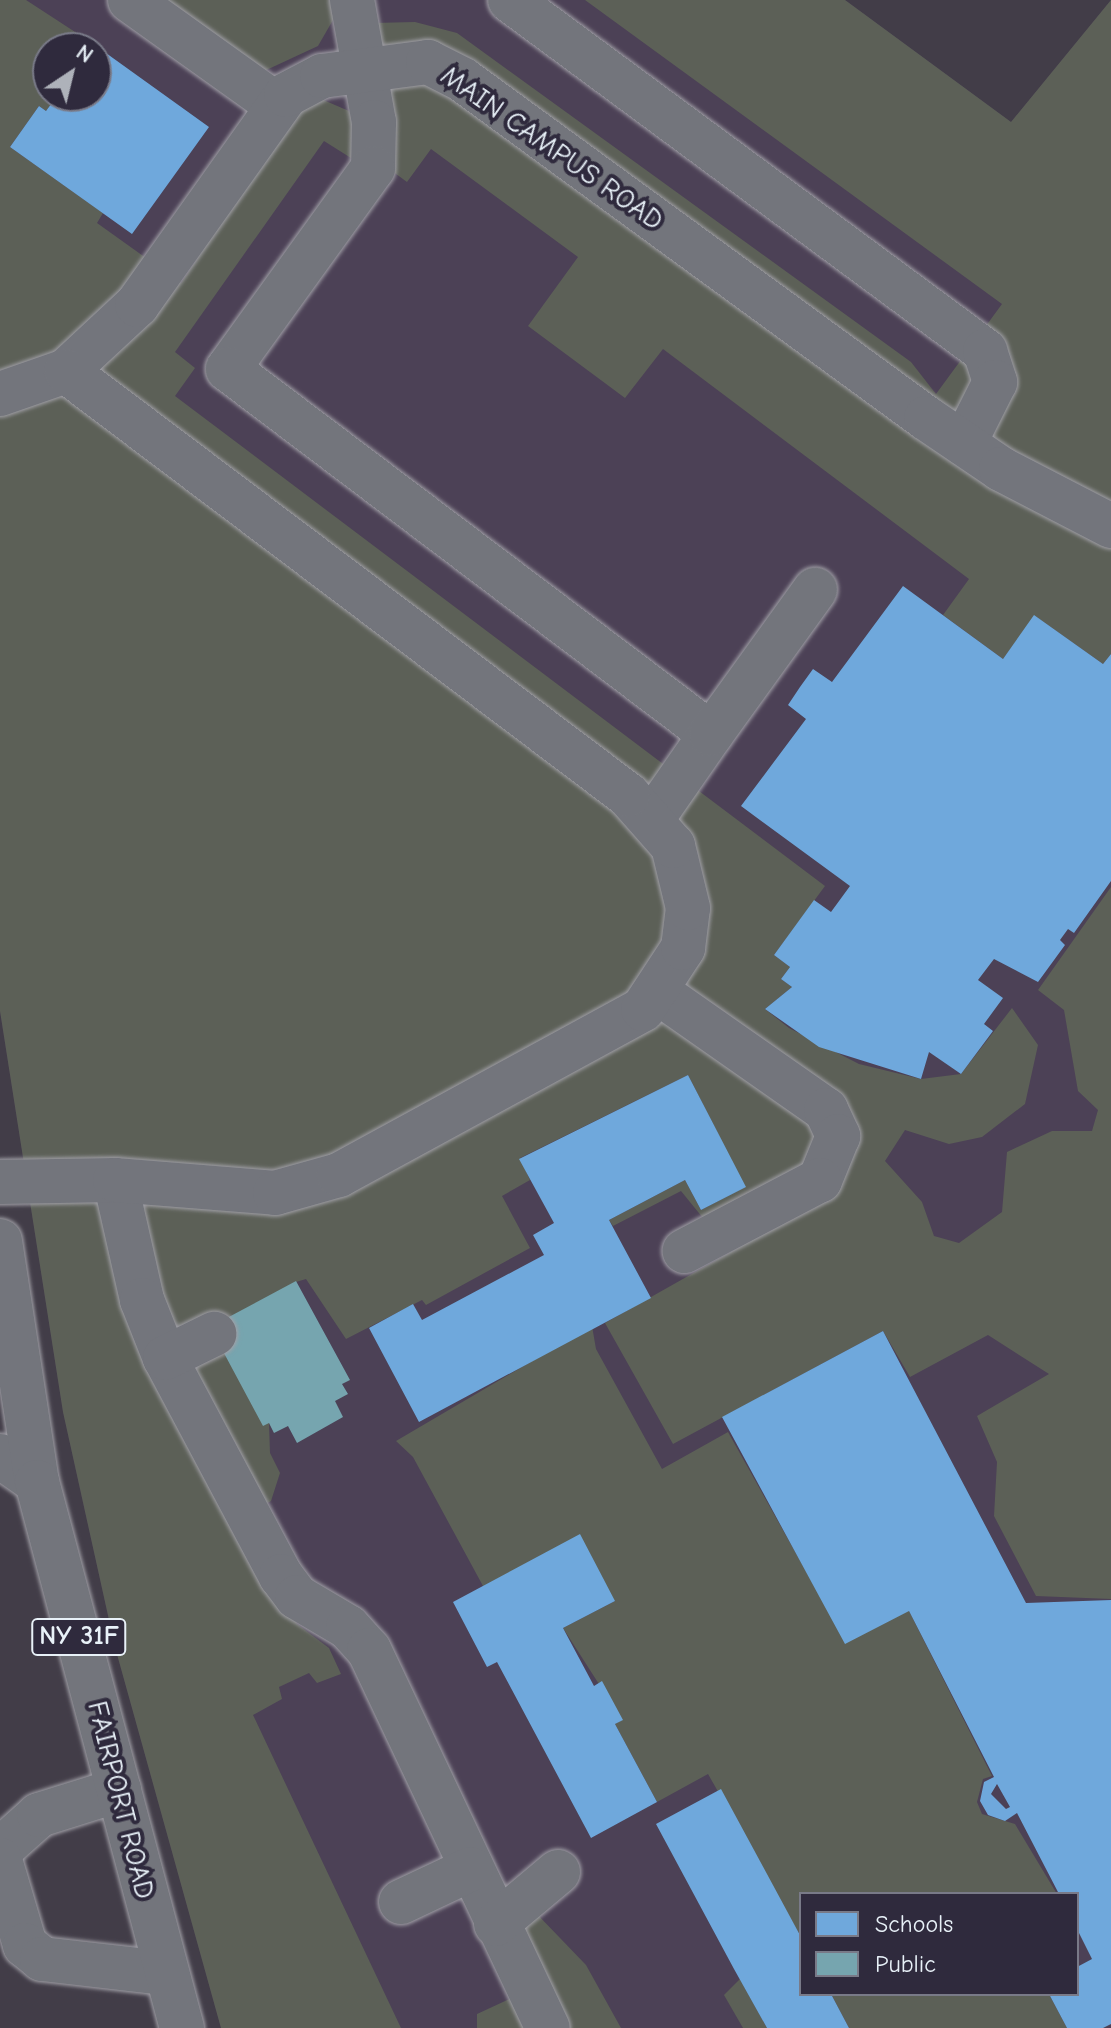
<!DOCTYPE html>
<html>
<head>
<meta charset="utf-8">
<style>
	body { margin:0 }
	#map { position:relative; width:1111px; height:2028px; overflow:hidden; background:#423d48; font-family:"Comic Neue",sans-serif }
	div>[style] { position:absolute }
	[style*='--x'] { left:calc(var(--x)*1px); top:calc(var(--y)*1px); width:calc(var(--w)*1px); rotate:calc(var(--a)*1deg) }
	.built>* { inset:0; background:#4c4156 }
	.green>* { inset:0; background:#5c6057 }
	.schools>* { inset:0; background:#6fa8dc }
	.public>* { inset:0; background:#76a5af }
	.roads { filter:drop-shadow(0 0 2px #a09fa6) drop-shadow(0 0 2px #a09fa6) }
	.minor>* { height:44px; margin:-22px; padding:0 22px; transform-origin:22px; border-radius:22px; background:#73757c }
	.major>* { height:44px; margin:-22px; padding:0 22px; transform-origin:22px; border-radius:22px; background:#73757c }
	span { translate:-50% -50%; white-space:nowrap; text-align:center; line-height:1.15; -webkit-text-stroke:8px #2f2a3d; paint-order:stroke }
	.shield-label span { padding:2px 6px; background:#2f2a3d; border:2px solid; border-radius:6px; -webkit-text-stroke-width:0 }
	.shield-label { font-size:26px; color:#e8f1f8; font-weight:700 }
	.street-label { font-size:28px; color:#e8f1f8 }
	.legend { position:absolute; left:799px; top:1892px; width:280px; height:104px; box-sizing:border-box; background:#2f2a3d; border:2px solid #797a88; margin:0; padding:10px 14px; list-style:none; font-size:24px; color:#e8f1f8 }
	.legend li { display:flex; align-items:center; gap:16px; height:40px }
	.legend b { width:40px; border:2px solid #797a88 }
	.north { position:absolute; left:32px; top:32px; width:80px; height:80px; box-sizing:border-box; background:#2f2a3d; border:2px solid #797a88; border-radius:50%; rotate:35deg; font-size:22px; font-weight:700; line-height:32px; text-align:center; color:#e8f1f8 }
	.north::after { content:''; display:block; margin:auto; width:28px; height:36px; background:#aeb2ba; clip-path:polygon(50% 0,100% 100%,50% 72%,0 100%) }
</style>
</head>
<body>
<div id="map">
	<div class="built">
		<div style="clip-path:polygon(evenodd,0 0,845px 0,1011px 122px,1111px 0,1111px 2028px,221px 2028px,115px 1647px,63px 1412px,0 1011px,0 0,48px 48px,96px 48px,96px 96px,48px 96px,48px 48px,0 0,801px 1894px,1077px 1894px,1077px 1994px,801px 1994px,801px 1894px)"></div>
	</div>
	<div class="green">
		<div style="clip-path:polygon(0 0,26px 0,92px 43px,48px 48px,48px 96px,57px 96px,46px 111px,39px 106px,10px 147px,103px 213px,97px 223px,181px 283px,296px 110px,321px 99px,349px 111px,358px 141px,351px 158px,324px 141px,175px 352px,195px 368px,175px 396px,825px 886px,774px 955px,790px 967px,781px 979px,792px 987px,765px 1009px,789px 1028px,859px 1064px,921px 1079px,961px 1074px,1012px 1008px,1038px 1045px,1025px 1104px,982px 1137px,949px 1144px,905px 1130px,885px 1161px,922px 1202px,934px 1236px,959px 1243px,1002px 1212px,1007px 1152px,1052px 1131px,1092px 1131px,1098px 1110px,1078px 1091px,1064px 1010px,1038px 990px,1111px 887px,1111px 1599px,1036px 1596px,994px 1516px,997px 1462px,977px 1416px,1049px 1374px,988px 1335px,910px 1377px,883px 1331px,673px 1444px,605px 1323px,812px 1206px,707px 1223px,681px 1191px,613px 1226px,609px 1220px,685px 1180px,701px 1210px,745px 1187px,688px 1075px,520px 1158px,530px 1180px,502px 1196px,530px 1248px,426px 1305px,422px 1300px,346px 1339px,306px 1279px,296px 1282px,269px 1423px,270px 1453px,280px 1473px,271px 1501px,236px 1520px,297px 1624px,329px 1648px,341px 1674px,317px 1683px,309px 1673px,279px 1687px,282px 1699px,253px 1715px,401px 2028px,221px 2028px,115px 1647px,63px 1412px,0 1011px)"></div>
		<div style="clip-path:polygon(158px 0,334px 0,337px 13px,318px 46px,262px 72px)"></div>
		<div style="clip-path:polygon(585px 0,845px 0,1011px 122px,1111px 0,1111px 654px,1103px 664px,1035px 616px,1003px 659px,943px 615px,969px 579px,663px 349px,625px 398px,528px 326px,578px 257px,431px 149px,407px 182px,392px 171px,373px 23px,415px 22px,457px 33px,911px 362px,936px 394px,1002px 304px)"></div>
		<div style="clip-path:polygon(592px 1326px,596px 1349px,662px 1469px,728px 1432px,826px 1607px,909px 1611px,992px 1776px,983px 1779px,977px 1802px,982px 1814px,1015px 1824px,1057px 1894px,801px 1894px,801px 1937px,708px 1774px,657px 1802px,615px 1724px,622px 1720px,563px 1628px,615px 1601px,483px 1586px,413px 1457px,396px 1441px)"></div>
		<div style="clip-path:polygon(535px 1912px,586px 1965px,621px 2028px,477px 2028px,477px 2014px,548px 1981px,522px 1931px)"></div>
		<div style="clip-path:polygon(740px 1979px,767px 2028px,743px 2028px,724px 1995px)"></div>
		<div style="clip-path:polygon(831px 1994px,1049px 1994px,1067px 2028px,849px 2028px)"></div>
	</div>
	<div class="schools">
		<div style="clip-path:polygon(92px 43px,209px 127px,132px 234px,10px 147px,39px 106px,46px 111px,57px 96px,96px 96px)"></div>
		<div style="clip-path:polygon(903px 586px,1003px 659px,1034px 615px,1103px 664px,1111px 654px,1111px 881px,1074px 933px,1068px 929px,1060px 940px,1065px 945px,1038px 982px,994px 959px,978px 980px,1003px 998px,984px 1024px,993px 1031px,961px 1074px,929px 1052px,921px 1079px,819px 1047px,765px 1009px,792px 987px,781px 979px,790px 967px,774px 955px,814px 900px,831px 912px,850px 886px,741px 806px,806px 719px,788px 705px,800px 687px,813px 669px,832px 682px)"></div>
		<div style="clip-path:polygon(688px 1075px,746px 1187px,701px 1210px,685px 1180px,609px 1220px,651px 1298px,419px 1422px,369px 1328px,413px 1304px,422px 1320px,544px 1255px,533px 1235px,554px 1223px,519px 1159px)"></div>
		<div style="clip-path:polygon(evenodd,883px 1331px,1026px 1603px,1111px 1600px,1111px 2024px,1103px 2028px,1067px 2028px,1049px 1994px,1077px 1994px,1077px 1967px,1092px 1959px,1077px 1929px,1077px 1894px,1059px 1894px,1017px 1813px,1005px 1821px,988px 1815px,980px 1801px,984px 1782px,994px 1777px,909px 1611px,845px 1644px,722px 1417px,883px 1331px,997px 1784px,1010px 1807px,1006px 1809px,991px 1794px,997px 1784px)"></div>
		<div style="clip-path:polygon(580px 1534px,615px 1601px,563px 1628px,594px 1686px,602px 1681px,623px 1720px,615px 1724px,657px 1802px,591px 1838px,497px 1662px,487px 1667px,453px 1602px)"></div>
		<div style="clip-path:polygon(721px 1789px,801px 1937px,801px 1994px,831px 1994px,849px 2028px,767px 2028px,734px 1969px,656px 1824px)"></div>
	</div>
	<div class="public">
		<div style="clip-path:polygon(296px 1281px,350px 1380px,342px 1384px,348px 1394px,335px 1401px,343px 1417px,297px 1443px,288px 1426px,274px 1433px,269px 1423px,263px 1426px,210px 1327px)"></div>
	</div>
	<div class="roads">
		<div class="minor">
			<div style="--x:130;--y:0;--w:182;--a:35.6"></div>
			<div style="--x:352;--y:0;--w:124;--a:79.8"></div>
			<div style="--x:374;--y:122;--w:46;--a:91.2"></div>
			<div style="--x:373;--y:168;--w:248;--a:125.8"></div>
			<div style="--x:228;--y:369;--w:605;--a:37.08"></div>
			<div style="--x:711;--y:734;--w:103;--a:124.8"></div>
			<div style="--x:510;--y:0;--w:591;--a:36.46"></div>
			<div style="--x:985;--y:351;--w:33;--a:72"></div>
			<div style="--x:995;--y:382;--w:69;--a:116.6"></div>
			<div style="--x:0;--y:394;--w:70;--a:-19.2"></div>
			<div style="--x:66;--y:371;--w:97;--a:-42.9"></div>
			<div style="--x:137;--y:305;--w:257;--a:-54.6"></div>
			<div style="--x:286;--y:95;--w:41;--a:-27.8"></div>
			<div style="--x:322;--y:76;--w:107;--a:-7.5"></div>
			<div style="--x:428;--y:62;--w:39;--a:27"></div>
			<div style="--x:463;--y:80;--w:573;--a:36.13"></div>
			<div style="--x:926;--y:418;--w:91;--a:34.2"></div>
			<div style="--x:1001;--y:469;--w:124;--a:27.4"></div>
			<div style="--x:711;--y:734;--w:178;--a:-54.2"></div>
			<div style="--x:659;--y:993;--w:204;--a:35"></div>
			<div style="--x:826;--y:1110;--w:29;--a:65"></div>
			<div style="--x:838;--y:1136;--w:48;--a:112.2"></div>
			<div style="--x:820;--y:1180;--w:153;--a:152.3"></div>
			<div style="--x:115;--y:1180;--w:123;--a:77.3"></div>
			<div style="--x:142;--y:1300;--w:62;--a:68.4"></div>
			<div style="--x:165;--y:1358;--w:247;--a:62"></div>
			<div style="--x:281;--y:1576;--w:26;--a:53"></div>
			<div style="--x:297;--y:1597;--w:59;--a:30.5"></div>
			<div style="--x:348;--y:1627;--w:31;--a:48"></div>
			<div style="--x:369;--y:1650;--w:418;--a:64.7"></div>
			<div style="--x:0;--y:1182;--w:115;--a:-1"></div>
			<div style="--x:115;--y:1180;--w:161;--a:4.6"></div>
			<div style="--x:275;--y:1193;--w:66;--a:-15.7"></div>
			<div style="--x:339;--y:1175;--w:346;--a:-28.6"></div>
			<div style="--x:643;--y:1009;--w:73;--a:-56.7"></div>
			<div style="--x:683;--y:948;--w:40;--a:-82.9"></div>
			<div style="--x:688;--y:908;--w:64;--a:-103.6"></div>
			<div style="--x:673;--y:846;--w:68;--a:-131.4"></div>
			<div style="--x:628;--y:795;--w:704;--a:-142.97"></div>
			<div style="--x:165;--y:1358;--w:55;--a:-26.1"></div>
			<div style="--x:0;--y:1456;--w:45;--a:35.1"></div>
			<div style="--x:0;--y:1850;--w:52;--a:-41.9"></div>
			<div style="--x:39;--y:1815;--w:84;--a:-17.4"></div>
			<div style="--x:0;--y:1860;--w:89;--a:73.6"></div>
			<div style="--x:25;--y:1945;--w:22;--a:39"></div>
			<div style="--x:42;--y:1959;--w:124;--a:6.5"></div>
			<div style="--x:401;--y:1902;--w:77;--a:-25.2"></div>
			<div style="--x:496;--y:1924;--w:81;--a:-40"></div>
		</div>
		<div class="major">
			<div style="--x:0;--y:1241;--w:244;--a:81.3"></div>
			<div style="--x:37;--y:1482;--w:565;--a:75.13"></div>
		</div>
	</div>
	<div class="shield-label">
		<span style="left:79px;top:1637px">NY 31F</span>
	</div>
	<div class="street-label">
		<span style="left:552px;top:148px;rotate:35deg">MAIN CAMPUS ROAD</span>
		<span style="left:121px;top:1800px;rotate:76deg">FAIRPORT ROAD</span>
	</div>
	<ul class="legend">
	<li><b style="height:22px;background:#6fa8dc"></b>Schools</li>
	<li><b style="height:22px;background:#76a5af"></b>Public</li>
	</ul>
	<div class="north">N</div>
</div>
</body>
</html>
